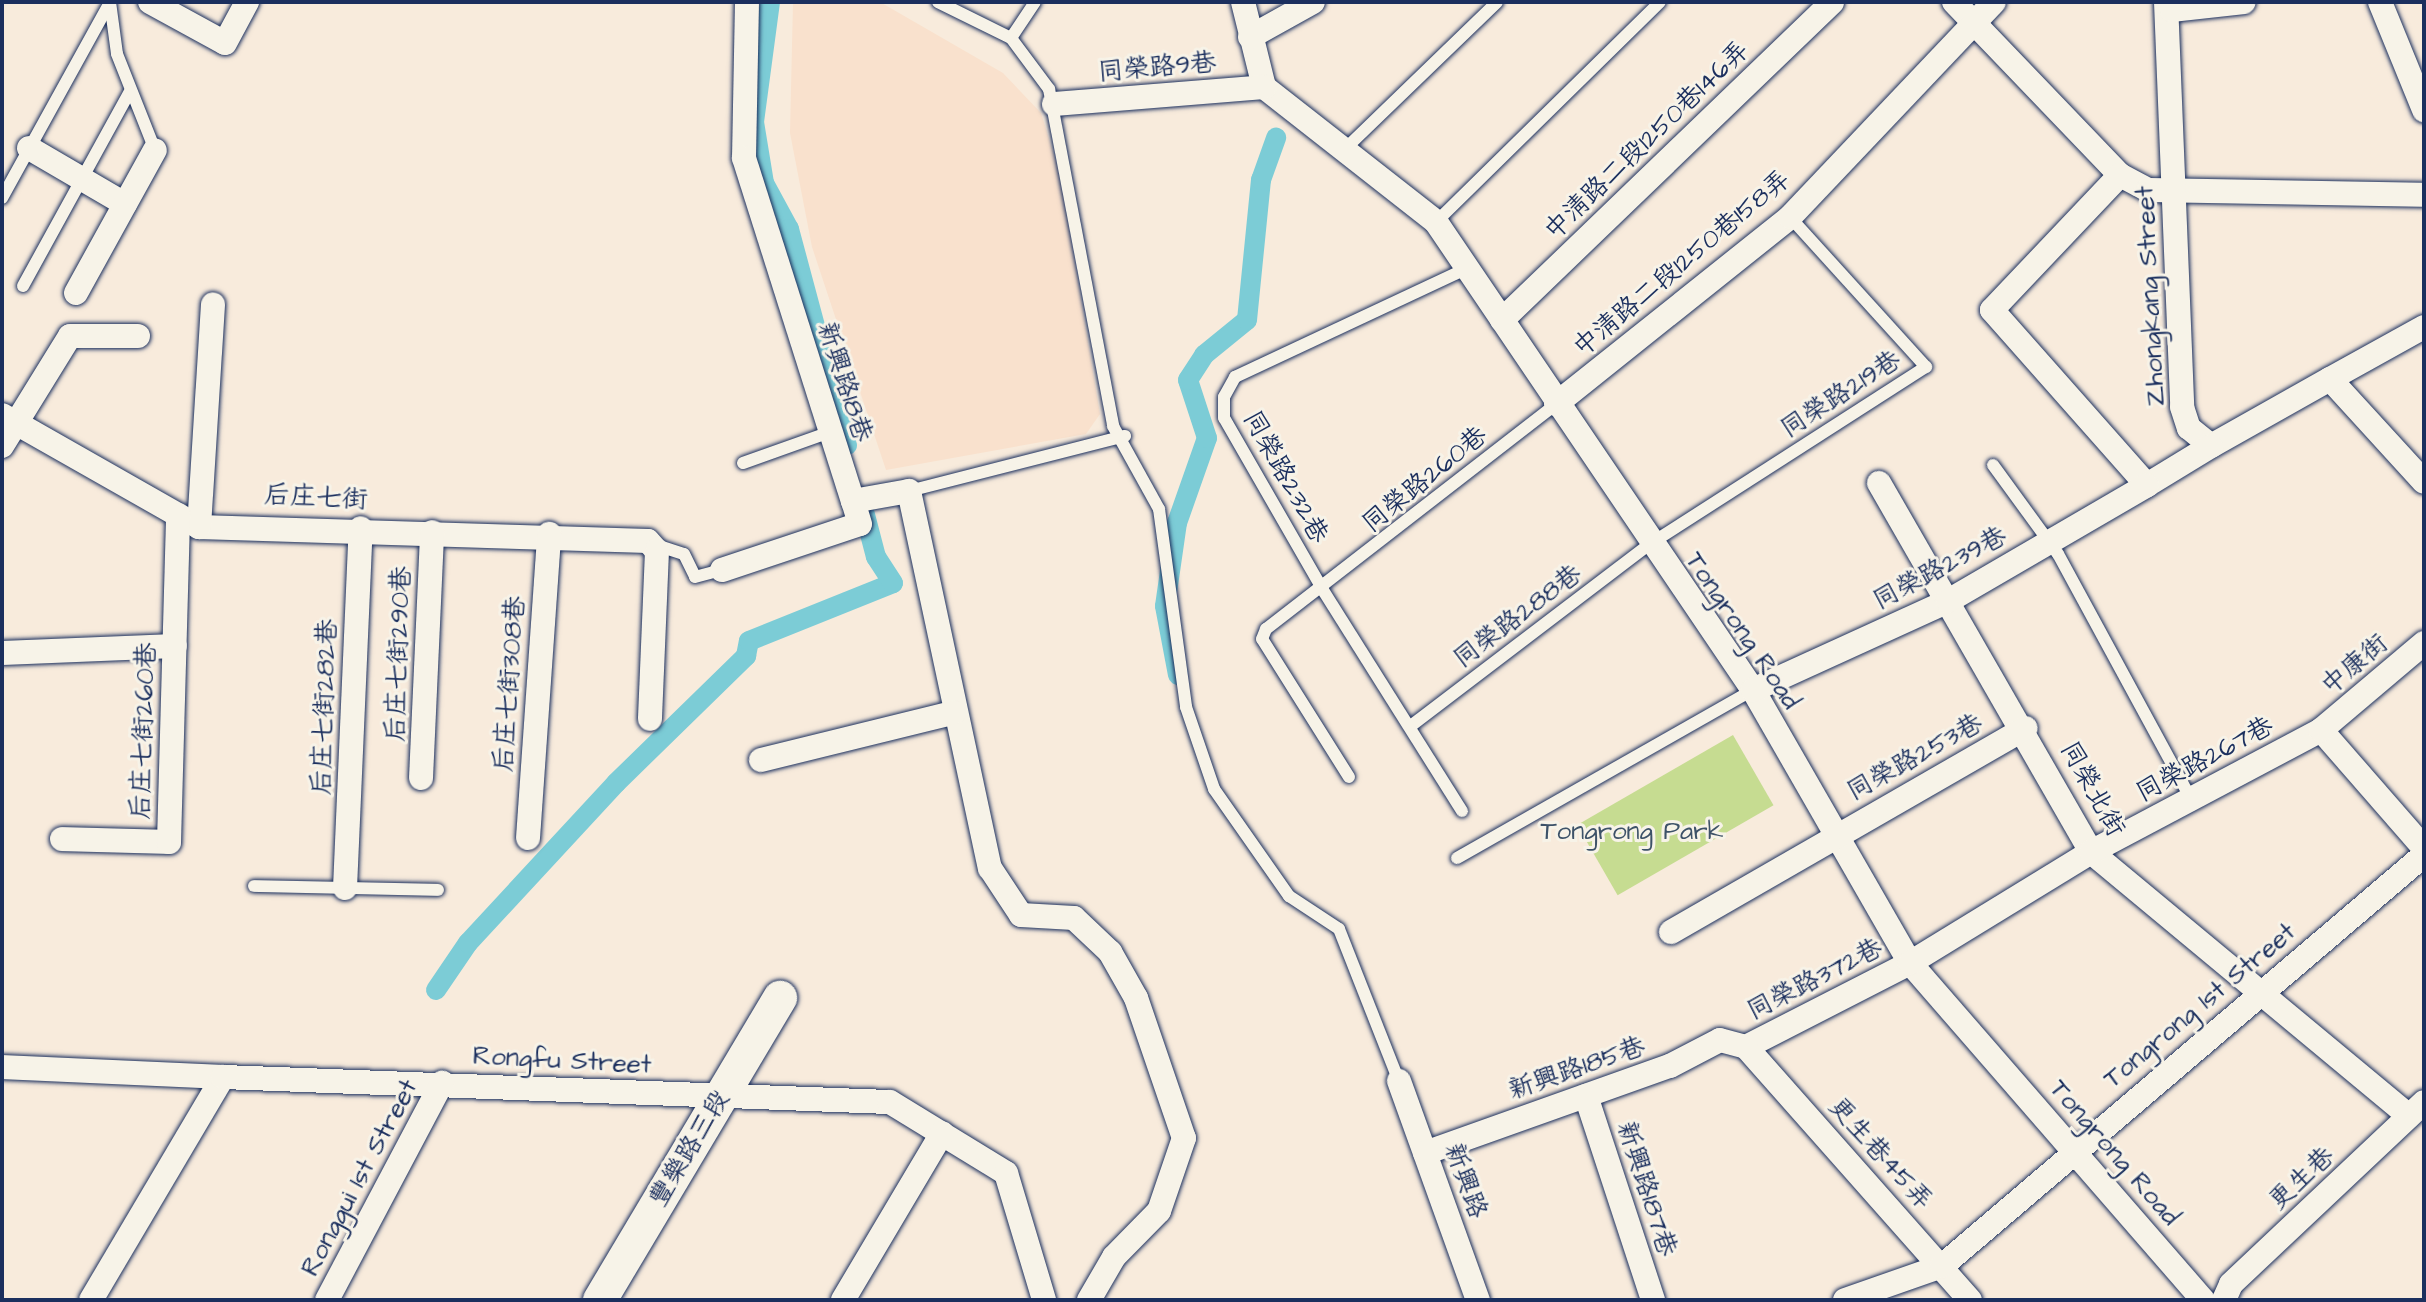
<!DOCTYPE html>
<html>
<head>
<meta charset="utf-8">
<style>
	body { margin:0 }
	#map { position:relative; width:2426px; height:1302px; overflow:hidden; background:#f8ebdc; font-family:"Architects Daughter","LXGW WenKai TC",sans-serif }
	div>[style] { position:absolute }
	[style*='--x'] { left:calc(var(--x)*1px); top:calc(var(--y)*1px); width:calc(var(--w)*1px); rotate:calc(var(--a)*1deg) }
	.built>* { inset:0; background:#f9e1cd }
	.green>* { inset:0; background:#c6dc91; transform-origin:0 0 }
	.canal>* { height:20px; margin:-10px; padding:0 10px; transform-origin:10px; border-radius:10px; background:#7cccd6 }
	.roads { filter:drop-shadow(0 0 2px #1b2f5e) drop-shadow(0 0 2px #1b2f5e) }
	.lane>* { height:12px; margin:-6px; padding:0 6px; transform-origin:6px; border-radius:6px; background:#f7f3e8 }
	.street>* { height:24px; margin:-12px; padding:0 12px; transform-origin:12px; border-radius:12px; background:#f7f3e8 }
	.secondary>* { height:34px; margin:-17px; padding:0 17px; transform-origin:17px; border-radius:17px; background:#f7f3e8 }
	span { translate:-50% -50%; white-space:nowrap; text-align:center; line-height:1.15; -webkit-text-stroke:6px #f7f3e8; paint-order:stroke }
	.street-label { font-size:26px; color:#1b2f5e }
	.park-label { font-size:26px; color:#3d5268 }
	.frame { position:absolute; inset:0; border:4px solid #1b2f5e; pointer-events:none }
</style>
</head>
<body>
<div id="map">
	<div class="built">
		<div style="clip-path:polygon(793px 2px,880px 2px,1003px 73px,1041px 113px,1060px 174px,1100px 414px,1086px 434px,886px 470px,812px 247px,790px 133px)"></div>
	</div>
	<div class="green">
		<div style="left:1733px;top:735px;width:81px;height:180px;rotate:60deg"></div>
	</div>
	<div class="canal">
		<div style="--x:770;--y:2;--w:121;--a:97.6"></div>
		<div style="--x:754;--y:122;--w:62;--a:80.7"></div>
		<div style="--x:764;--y:183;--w:52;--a:61.5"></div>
		<div style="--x:789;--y:229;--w:224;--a:75"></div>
		<div style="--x:1178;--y:675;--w:70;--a:-100.7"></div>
		<div style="--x:1165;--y:606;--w:84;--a:-81.8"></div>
		<div style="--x:1177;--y:523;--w:90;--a:-70.6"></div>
		<div style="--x:1207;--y:438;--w:61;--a:-108.1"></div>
		<div style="--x:1188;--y:380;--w:30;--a:-57"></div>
		<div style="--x:1204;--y:355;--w:55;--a:-39.1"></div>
		<div style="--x:1247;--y:320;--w:141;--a:-84.3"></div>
		<div style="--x:1261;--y:180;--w:45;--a:-70.3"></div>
		<div style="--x:436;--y:990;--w:57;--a:-55.8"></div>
		<div style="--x:468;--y:943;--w:218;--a:-47.2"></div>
		<div style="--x:616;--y:783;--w:182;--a:-44.3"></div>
		<div style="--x:746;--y:656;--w:15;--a:-79"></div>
		<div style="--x:749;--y:641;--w:155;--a:-21.9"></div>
		<div style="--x:893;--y:583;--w:31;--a:-123"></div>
		<div style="--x:876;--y:557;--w:52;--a:-104.6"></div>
	</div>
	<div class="roads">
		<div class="lane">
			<div style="--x:110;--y:2;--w:52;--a:82.3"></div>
			<div style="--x:117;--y:54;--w:103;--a:68.4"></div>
			<div style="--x:938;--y:2;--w:81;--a:26.3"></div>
			<div style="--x:1011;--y:38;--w:64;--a:53.3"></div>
			<div style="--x:1049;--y:89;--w:343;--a:79.2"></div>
			<div style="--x:1113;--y:426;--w:95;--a:61"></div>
			<div style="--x:1159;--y:509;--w:200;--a:82.2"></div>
			<div style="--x:1186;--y:707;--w:87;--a:71.1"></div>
			<div style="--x:1214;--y:789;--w:131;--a:55"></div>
			<div style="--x:1289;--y:896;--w:60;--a:33.4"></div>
			<div style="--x:1339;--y:929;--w:163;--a:68.5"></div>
			<div style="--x:1011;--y:38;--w:43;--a:-56.3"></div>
			<div style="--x:1345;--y:149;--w:211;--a:-44"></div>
			<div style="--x:2;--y:198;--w:224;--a:-61.1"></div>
			<div style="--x:1436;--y:222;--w:314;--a:-44.5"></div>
			<div style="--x:23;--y:286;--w:222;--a:-61.2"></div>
			<div style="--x:743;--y:463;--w:92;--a:-19.6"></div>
			<div style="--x:1993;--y:465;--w:110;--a:53.9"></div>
			<div style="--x:2058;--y:554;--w:279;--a:61.5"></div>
			<div style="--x:909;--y:491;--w:223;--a:-14.3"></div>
			<div style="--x:656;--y:545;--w:29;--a:18"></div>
			<div style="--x:684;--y:554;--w:25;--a:64"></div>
			<div style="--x:695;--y:577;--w:28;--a:-15"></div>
			<div style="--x:1412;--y:725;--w:299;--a:-37.3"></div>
			<div style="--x:1650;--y:544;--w:328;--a:-32.7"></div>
			<div style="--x:1926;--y:367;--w:202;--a:-132.2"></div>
			<div style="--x:1349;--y:777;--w:163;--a:-122.2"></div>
			<div style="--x:1262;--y:639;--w:11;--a:-68"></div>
			<div style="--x:1266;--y:629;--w:367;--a:-37.8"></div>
			<div style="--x:1462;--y:811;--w:261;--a:-122.2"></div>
			<div style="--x:1323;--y:590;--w:198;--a:-119.9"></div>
			<div style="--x:1224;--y:418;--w:21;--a:-90"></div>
			<div style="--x:1224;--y:397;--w:23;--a:-61"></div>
			<div style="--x:1235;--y:377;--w:255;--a:-25.1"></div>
			<div style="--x:1457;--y:858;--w:340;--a:-29.6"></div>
			<div style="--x:254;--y:886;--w:184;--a:1.2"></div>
		</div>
		<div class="street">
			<div style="--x:150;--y:2;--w:85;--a:28.7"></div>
			<div style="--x:225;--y:43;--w:47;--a:-61.8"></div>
			<div style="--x:747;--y:2;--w:156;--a:91.1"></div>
			<div style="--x:744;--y:158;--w:360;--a:72.4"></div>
			<div style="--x:853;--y:501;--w:57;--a:-10.1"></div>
			<div style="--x:909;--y:491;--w:386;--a:77.9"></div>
			<div style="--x:990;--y:868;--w:56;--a:56.6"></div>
			<div style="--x:1021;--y:915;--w:53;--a:3.2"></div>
			<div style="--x:1074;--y:918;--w:50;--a:43.4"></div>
			<div style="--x:1110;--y:952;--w:53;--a:60.5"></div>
			<div style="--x:1136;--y:998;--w:148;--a:71.1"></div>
			<div style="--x:1184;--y:1138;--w:77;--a:108.9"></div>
			<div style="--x:1159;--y:1211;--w:64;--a:134.4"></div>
			<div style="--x:1114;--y:1257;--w:50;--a:120.2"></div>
			<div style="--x:1243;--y:2;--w:88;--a:76.1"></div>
			<div style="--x:1264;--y:87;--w:219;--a:38.1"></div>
			<div style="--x:1436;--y:222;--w:565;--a:55.89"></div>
			<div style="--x:1753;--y:690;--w:315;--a:60.1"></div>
			<div style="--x:1910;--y:963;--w:447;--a:49"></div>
			<div style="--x:1954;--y:2;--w:240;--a:46.2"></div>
			<div style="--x:2120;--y:175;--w:32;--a:28"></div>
			<div style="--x:2148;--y:190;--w:276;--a:1"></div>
			<div style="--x:2166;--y:2;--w:405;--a:87.7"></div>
			<div style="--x:2182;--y:407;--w:22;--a:72"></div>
			<div style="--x:2189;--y:428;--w:28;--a:39"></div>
			<div style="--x:2211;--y:446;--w:137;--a:-29.4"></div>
			<div style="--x:2330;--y:379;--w:139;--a:47.6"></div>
			<div style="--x:2380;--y:2;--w:117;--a:67.8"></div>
			<div style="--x:2172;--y:10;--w:72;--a:-6.3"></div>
			<div style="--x:1250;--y:37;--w:72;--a:-29.1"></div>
			<div style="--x:1054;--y:104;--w:211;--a:-4.6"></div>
			<div style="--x:29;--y:148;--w:111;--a:30.3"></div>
			<div style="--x:2120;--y:175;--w:186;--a:133.5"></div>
			<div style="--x:1992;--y:310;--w:234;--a:48.5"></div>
			<div style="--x:2147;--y:485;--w:75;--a:-31.4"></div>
			<div style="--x:76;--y:293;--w:163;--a:-61.1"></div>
			<div style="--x:1502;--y:320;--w:458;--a:-43.9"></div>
			<div style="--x:2330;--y:379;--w:107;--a:-29"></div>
			<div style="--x:1556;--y:404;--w:300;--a:-38.6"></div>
			<div style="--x:1790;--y:217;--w:296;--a:-46.5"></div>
			<div style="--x:2;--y:415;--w:227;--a:29.6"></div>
			<div style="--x:199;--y:527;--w:449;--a:1.8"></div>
			<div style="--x:648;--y:541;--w:13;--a:48"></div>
			<div style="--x:657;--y:551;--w:168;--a:92.4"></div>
			<div style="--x:2;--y:446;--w:129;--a:-58.3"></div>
			<div style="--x:70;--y:336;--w:68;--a:0"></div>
			<div style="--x:1879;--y:483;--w:426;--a:60.1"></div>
			<div style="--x:2091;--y:852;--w:413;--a:39.7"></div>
			<div style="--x:199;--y:527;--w:223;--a:-86.4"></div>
			<div style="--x:722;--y:570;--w:145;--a:-18.4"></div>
			<div style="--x:860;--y:524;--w:24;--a:-107"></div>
			<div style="--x:2;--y:653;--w:173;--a:-2.3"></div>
			<div style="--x:1753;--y:690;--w:214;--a:-24.5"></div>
			<div style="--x:1948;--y:601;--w:230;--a:-30.2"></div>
			<div style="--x:2321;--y:730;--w:157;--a:48.9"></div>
			<div style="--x:761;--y:760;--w:198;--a:-13.8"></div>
			<div style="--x:421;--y:778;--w:246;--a:-87.4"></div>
			<div style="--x:528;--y:838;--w:305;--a:-86"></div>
			<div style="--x:62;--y:839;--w:107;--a:1.6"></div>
			<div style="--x:169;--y:842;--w:327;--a:-88.4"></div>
			<div style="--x:345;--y:888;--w:360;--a:-87.5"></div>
			<div style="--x:1671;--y:932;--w:409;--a:-29.9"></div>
			<div style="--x:1746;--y:1047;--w:184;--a:-27.1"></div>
			<div style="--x:1910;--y:963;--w:212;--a:-31.5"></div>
			<div style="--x:2091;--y:852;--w:260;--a:-27.9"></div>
			<div style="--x:2321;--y:730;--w:135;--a:-40.2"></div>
			<div style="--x:1746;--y:1047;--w:338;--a:48.5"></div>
			<div style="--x:2;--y:1067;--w:221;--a:2.6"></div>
			<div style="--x:1399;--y:1081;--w:233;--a:70.2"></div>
			<div style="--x:1586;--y:1096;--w:215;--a:71.8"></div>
			<div style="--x:1425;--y:1153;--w:260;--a:-19.6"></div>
			<div style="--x:1670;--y:1066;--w:56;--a:-27.5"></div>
			<div style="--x:1720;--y:1040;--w:27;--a:15"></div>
			<div style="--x:91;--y:1300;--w:259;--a:-59.4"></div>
			<div style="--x:223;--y:1077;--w:667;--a:2.15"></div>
			<div style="--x:890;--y:1102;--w:136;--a:31.5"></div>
			<div style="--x:1006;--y:1173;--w:133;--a:73.3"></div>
			<div style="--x:327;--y:1300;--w:246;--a:-62.1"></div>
			<div style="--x:843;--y:1300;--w:194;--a:-59.3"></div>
			<div style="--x:1845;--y:1300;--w:103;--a:-19.3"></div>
			<div style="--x:1942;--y:1266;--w:633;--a:-40.45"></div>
			<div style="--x:2224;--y:1300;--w:17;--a:-66"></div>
			<div style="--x:2231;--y:1284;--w:265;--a:-43.3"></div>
		</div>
		<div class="secondary">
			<div style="--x:600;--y:1300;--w:352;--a:-59.2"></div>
		</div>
	</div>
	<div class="street-label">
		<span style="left:1157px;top:68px;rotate:-5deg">同榮路9巷</span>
		<span style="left:1647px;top:141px;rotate:-44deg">中清路二段1250巷146弄</span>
		<span style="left:1682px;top:264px;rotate:-40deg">中清路二段1250巷158弄</span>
		<span style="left:2151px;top:296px;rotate:-93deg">Zhongkang Street</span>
		<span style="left:844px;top:382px;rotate:72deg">新興路18巷</span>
		<span style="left:1841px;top:395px;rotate:-33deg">同榮路219巷</span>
		<span style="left:1285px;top:477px;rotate:61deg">同榮路232巷</span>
		<span style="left:1425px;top:480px;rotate:-39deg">同榮路260巷</span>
		<span style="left:316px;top:498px;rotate:3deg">后庄七街</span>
		<span style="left:1940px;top:569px;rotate:-28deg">同榮路239巷</span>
		<span style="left:1518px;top:617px;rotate:-37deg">同榮路288巷</span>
		<span style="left:1742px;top:631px;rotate:56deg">Tongrong Road</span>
		<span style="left:399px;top:654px;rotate:-88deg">后庄七街290巷</span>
		<span style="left:2355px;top:665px;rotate:-40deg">中康街</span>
		<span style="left:510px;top:684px;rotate:-86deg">后庄七街308巷</span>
		<span style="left:325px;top:707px;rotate:-88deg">后庄七街282巷</span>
		<span style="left:144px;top:731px;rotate:-88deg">后庄七街260巷</span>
		<span style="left:1915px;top:758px;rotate:-29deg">同榮路253巷</span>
		<span style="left:2205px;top:760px;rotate:-28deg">同榮路267巷</span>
		<span style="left:2092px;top:789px;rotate:61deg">同榮北街</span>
		<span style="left:1815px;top:980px;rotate:-27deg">同榮路372巷</span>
		<span style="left:2200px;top:1006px;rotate:-40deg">Tongrong 1st Street</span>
		<span style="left:562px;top:1061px;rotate:3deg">Rongfu Street</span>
		<span style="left:1577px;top:1069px;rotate:-19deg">新興路185巷</span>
		<span style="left:690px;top:1149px;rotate:-59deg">豐樂路三段</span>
		<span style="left:2114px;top:1153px;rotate:49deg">Tongrong Road</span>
		<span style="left:1880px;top:1154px;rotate:48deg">更生巷45弄</span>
		<span style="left:360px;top:1178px;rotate:-62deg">Ronggui 1st Street</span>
		<span style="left:2302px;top:1179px;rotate:-43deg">更生巷</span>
		<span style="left:1465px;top:1181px;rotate:70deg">新興路</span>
		<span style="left:1646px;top:1189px;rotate:72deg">新興路187巷</span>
	</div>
	<div class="park-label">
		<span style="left:1632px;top:832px">Tongrong Park</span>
	</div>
	<div class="frame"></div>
</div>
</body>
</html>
